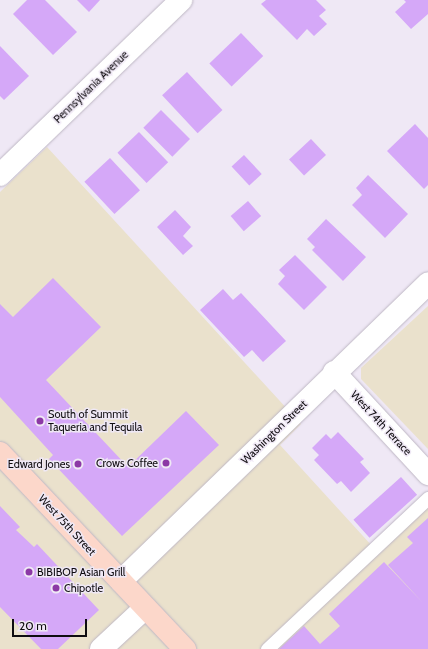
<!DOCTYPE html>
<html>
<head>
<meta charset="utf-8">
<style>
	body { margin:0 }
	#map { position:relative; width:428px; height:649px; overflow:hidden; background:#efe8f5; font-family:Cabin,sans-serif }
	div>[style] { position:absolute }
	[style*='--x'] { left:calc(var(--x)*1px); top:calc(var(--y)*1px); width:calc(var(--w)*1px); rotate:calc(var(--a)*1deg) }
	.commercial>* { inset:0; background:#eae1cc }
	.building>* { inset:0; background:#d5a8f8; transform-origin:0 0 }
	.roads { filter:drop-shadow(0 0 1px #beb7c4) drop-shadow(0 0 1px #beb7c4) }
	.service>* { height:13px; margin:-6.5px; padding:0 6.5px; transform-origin:6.5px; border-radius:6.5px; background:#fff }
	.minor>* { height:22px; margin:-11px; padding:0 11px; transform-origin:11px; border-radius:11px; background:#fff }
	.secondary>* { height:22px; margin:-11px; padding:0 11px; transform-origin:11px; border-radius:11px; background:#fcd7ca }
	.dots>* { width:11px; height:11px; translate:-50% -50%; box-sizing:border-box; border:2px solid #efe8f5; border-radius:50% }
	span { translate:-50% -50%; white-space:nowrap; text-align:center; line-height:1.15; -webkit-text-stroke:3px #efe8f5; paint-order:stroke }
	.street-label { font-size:11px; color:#0f0c10 }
	.poi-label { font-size:11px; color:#0f0c10 }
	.left { translate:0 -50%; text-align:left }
	.right { translate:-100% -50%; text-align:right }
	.scale { position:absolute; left:12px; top:619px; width:75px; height:18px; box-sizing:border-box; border:2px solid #0f0c10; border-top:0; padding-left:5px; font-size:12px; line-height:14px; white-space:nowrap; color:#0f0c10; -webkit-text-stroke:3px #efe8f5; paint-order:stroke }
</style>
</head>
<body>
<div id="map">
	<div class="commercial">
		<div style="clip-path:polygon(47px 147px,301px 424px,280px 445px,373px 547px,428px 496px,428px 649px,0 649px,0 192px)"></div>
		<div style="clip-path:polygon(428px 306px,428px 449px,361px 379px,361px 368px)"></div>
	</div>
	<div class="building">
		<div style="clip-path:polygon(27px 0,45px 0,77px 32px,53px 55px,13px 14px)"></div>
		<div style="clip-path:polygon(77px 0,100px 0,89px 12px)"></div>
		<div style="clip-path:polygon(266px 0,316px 0,326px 10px,319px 16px,327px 24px,314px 36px,307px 29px,297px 40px,261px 4px)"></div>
		<div style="clip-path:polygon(404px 0,428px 0,428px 14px,411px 29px,395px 12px,406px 2px)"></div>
		<div style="left:241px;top:33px;width:32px;height:44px;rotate:46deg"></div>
		<div style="clip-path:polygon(0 46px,29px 76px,4px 100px,0 96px)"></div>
		<div style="left:187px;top:72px;width:52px;height:34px;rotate:47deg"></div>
		<div style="left:161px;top:110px;width:41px;height:25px;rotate:45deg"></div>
		<div style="clip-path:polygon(415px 124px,428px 138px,428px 185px,424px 189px,387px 151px)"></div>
		<div style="left:139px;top:132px;width:42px;height:30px;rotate:46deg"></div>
		<div style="left:311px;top:139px;width:22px;height:30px;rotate:47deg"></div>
		<div style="left:244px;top:155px;width:26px;height:17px;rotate:47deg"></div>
		<div style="left:110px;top:158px;width:44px;height:35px;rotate:47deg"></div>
		<div style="clip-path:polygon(368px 175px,408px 214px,385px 238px,352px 205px,362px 195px,356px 188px)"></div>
		<div style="left:248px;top:201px;width:20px;height:23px;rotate:49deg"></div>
		<div style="clip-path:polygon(175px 210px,191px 227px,183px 236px,193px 246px,183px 255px,157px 227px)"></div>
		<div style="clip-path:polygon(326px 219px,366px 257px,343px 281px,312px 250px,315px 247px,307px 239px)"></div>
		<div style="clip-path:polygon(295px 255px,327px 287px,304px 310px,278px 284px,285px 276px,279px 270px)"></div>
		<div style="clip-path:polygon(53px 278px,101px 327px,46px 380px,128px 467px,186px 411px,219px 445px,122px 536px,49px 459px,53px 455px,0 397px,0 304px,13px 317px)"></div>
		<div style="clip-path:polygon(223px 289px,233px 300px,241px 293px,286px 341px,263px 362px,252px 350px,244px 357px,200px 310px)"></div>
		<div style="clip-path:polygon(338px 432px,364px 459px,360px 462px,370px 473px,351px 492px,341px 481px,337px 484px,314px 460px,319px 455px,312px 448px,326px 434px,331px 439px)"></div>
		<div style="left:401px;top:477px;width:24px;height:64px;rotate:48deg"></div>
		<div style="clip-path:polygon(0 506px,20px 527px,16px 530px,34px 547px,37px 544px,99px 610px,58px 649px,41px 649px,0 607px)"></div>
		<div style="clip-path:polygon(428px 518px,428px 649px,279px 649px,304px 626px,320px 644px,340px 626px,329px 614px,384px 562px,424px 604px,388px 565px,413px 543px,407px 537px)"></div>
	</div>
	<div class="roads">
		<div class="service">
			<div style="--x:267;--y:649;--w:221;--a:-43.2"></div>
		</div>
		<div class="minor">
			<div style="--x:0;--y:175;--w:252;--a:-44"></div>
			<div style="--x:334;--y:372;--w:139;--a:47.3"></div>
			<div style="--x:121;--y:581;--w:428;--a:-44.1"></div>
			<div style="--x:101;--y:649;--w:60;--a:-43"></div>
		</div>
		<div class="secondary">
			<div style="--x:0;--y:453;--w:270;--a:46.7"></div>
		</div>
	</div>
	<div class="dots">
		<div style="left:40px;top:421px;background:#8c38a6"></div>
		<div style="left:166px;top:463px;background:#8c38a6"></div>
		<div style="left:78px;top:464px;background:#8c38a6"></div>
		<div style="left:29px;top:572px;background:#8c38a6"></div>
		<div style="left:56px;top:588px;background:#8c38a6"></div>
	</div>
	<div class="street-label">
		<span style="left:91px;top:87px;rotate:-44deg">Pennsylvania Avenue</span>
		<span style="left:381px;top:423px;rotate:47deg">West 74th Terrace</span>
		<span style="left:274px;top:432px;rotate:-44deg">Washington Street</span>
		<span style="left:67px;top:525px;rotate:47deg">West 75th Street</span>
	</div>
	<div class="poi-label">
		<span class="left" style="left:48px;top:421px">South of Summit<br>Taqueria and Tequila</span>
		<span class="right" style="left:158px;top:463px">Crows Coffee</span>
		<span class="right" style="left:70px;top:464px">Edward Jones</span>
		<span class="left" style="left:37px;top:572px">BIBIBOP Asian Grill</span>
		<span class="left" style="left:64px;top:588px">Chipotle</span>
	</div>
	<div class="scale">20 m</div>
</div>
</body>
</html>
